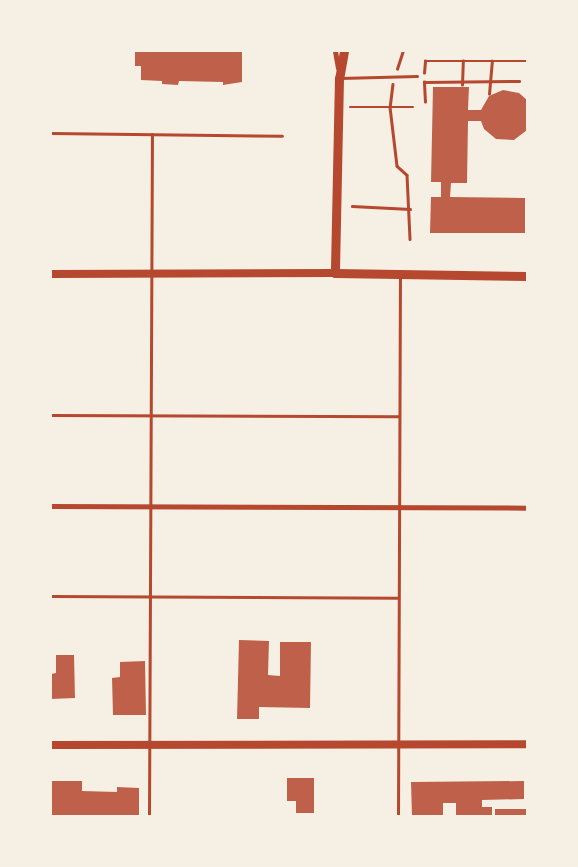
<!DOCTYPE html>
<html>
<head>
<meta charset="utf-8">
<style>
	body { margin:0 }
	#map { position:relative; width:578px; height:867px; overflow:hidden; background:#f6efe4; font-family:Lora,serif }
	div>[style] { position:absolute }
	[style*='--x'] { left:calc(var(--x)*1px); top:calc(var(--y)*1px); width:calc(var(--w)*1px); rotate:calc(var(--a)*1deg) }
	.building>* { inset:0; background:#bf614a; transform-origin:0 0 }
	.path>* { height:2.5px; margin:-1.25px; padding:0 1.25px; transform-origin:1.25px; border-radius:1.25px; background:#b5482f }
	.service>* { height:3px; margin:-1.5px; padding:0 1.5px; transform-origin:1.5px; border-radius:1.5px; background:#b5482f }
	.minor>* { height:5px; margin:-2.5px; padding:0 2.5px; transform-origin:2.5px; border-radius:2.5px; background:#b5482f }
	.tertiary>* { height:8px; margin:-4px; padding:0 4px; transform-origin:4px; border-radius:4px; background:#b5482f }
	.secondary>* { height:9px; margin:-4.5px; padding:0 4.5px; transform-origin:4.5px; border-radius:4.5px; background:#b5482f }
	span { translate:-50% -50%; white-space:nowrap; text-align:center; line-height:1.15; -webkit-text-stroke:4px #f6efe4; paint-order:stroke }
	.frame { position:absolute; inset:0; border:52px solid #f6efe4; pointer-events:none }
</style>
</head>
<body>
<div id="map">
	<div class="building">
		<div style="clip-path:polygon(135px 51px,242px 51px,242px 82px,223px 85px,223px 82px,179px 81px,178px 85px,162px 84px,162px 81px,141px 80px,141px 66px,135px 66px)"></div>
		<div style="clip-path:polygon(433px 87px,469px 87px,468px 110px,481px 110px,489px 96px,503px 90px,519px 93px,527px 100px,527px 130px,514px 140px,496px 139px,484px 129px,481px 121px,468px 121px,467px 183px,451px 183px,450px 197px,525px 198px,525px 233px,430px 233px,431px 197px,441px 197px,441px 182px,431px 182px)"></div>
		<div style="clip-path:polygon(239px 640px,269px 641px,268px 675px,280px 676px,280px 642px,311px 642px,310px 708px,259px 707px,259px 719px,237px 719px)"></div>
		<div style="clip-path:polygon(56px 655px,74px 655px,75px 698px,51px 699px,51px 674px,56px 673px)"></div>
		<div style="clip-path:polygon(145px 661px,146px 715px,113px 715px,112px 678px,120px 677px,120px 662px)"></div>
		<div style="clip-path:polygon(287px 778px,314px 778px,314px 813px,296px 813px,296px 801px,287px 801px)"></div>
		<div style="clip-path:polygon(51px 781px,82px 781px,82px 791px,117px 792px,117px 787px,139px 788px,139px 816px,51px 816px)"></div>
		<div style="clip-path:polygon(524px 781px,524px 799px,482px 800px,482px 807px,492px 807px,492px 816px,456px 816px,456px 803px,443px 803px,443px 816px,412px 816px,411px 782px)"></div>
		<div style="left:495px;top:809px;width:32px;height:7px"></div>
	</div>
	<div class="path">
		<div style="--x:397;--y:69;--w:19;--a:-72"></div>
		<div style="--x:424;--y:73;--w:12;--a:-85"></div>
		<div style="--x:425;--y:61;--w:102;--a:0"></div>
		<div style="--x:393;--y:84;--w:23;--a:97"></div>
		<div style="--x:390;--y:107;--w:59;--a:83.2"></div>
		<div style="--x:397;--y:166;--w:13;--a:42"></div>
		<div style="--x:407;--y:175;--w:64;--a:87.3"></div>
		<div style="--x:462;--y:85;--w:24;--a:-88"></div>
		<div style="--x:489;--y:94;--w:33;--a:-85"></div>
		<div style="--x:425;--y:102;--w:20;--a:-93"></div>
		<div style="--x:424;--y:82;--w:95;--a:-0.6"></div>
		<div style="--x:350;--y:107;--w:63;--a:0"></div>
		<div style="--x:352;--y:206;--w:58;--a:3"></div>
	</div>
	<div class="service">
		<div style="--x:340;--y:78;--w:77;--a:-1.5"></div>
		<div style="--x:51;--y:133;--w:231;--a:0.7"></div>
		<div style="--x:51;--y:415;--w:347;--a:0.2"></div>
		<div style="--x:51;--y:596;--w:347;--a:0.3"></div>
		<div style="--x:149;--y:816;--w:682;--a:-89.75"></div>
		<div style="--x:398;--y:816;--w:541;--a:-89.79"></div>
	</div>
	<div class="minor">
		<div style="--x:335;--y:51;--w:17;--a:80"></div>
		<div style="--x:51;--y:506;--w:476;--a:0.2"></div>
	</div>
	<div class="tertiary">
		<div style="--x:51;--y:274;--w:284;--a:-0.2"></div>
		<div style="--x:51;--y:745;--w:476;--a:-0.1"></div>
	</div>
	<div class="secondary">
		<div style="--x:344;--y:51;--w:27;--a:100"></div>
		<div style="--x:339;--y:78;--w:195;--a:91.2"></div>
		<div style="--x:335;--y:273;--w:192;--a:0.9"></div>
	</div>
	<div class="frame"></div>
</div>
</body>
</html>
